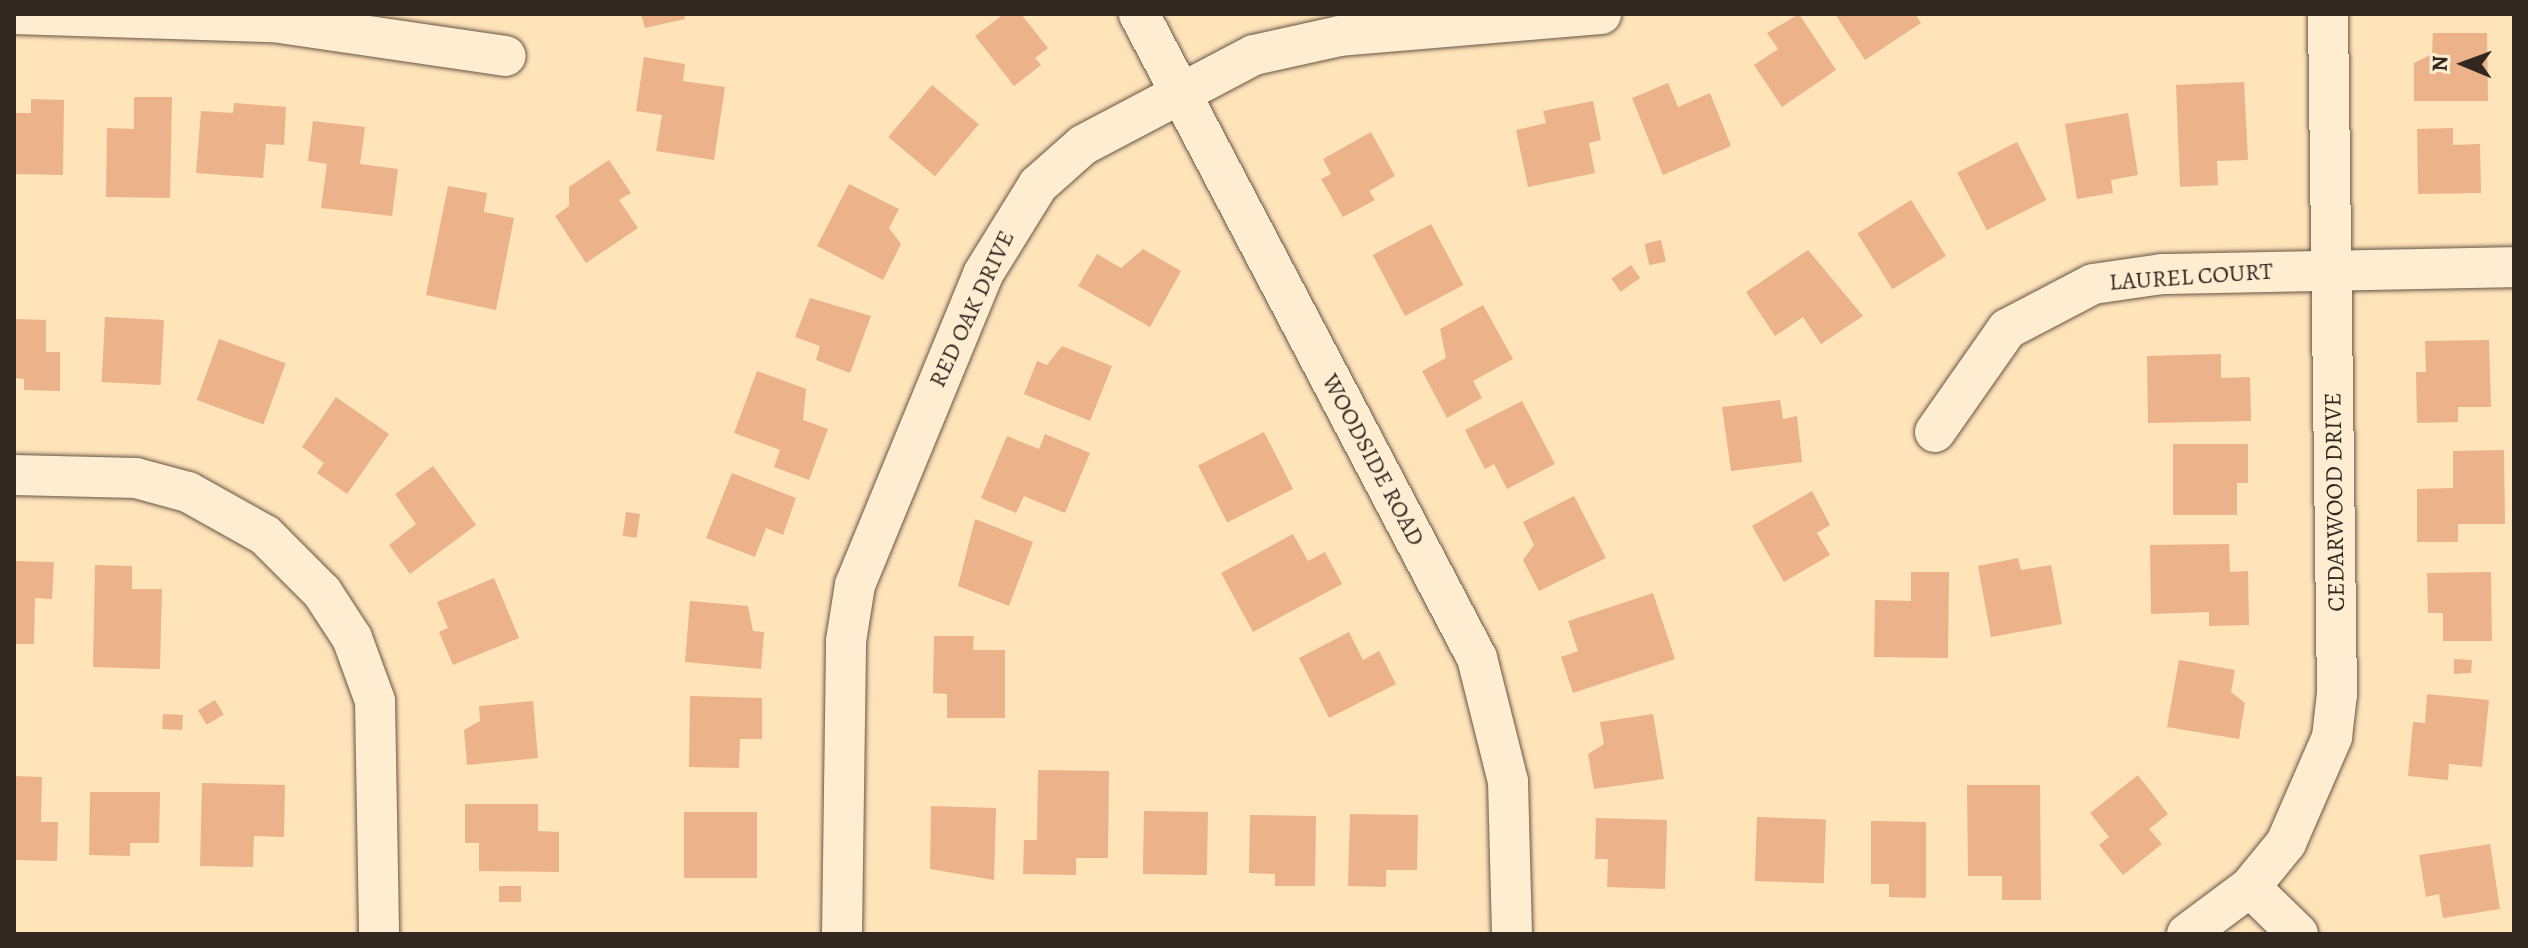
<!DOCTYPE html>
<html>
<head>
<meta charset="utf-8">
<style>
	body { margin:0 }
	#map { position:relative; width:2528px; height:948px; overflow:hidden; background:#ffe3b9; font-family:Alegreya,serif }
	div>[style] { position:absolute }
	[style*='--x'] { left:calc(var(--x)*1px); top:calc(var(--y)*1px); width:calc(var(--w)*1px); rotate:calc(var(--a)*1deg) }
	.building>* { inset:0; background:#ecb28a; transform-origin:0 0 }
	.roads { filter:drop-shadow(0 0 2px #665647) drop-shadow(0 0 2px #665647) }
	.minor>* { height:40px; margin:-20px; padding:0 20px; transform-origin:20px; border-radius:20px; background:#ffedd2 }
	span { translate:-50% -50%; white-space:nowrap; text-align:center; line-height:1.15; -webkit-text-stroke:6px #ffedd2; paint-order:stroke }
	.street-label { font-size:24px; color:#332721 }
	.frame { position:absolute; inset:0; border:16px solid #332721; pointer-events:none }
	.north { position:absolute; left:2424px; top:24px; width:80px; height:80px; -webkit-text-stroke:6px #ffedd2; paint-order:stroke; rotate:271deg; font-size:22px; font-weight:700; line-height:32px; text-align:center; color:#332721 }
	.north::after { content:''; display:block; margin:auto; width:28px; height:36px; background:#332721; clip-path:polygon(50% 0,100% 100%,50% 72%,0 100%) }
</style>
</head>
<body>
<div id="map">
	<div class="building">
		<div style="clip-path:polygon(641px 14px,684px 14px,685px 19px,645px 28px)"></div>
		<div style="clip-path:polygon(1004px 14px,1021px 14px,1048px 48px,1035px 58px,1041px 65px,1014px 86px,975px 36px)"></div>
		<div style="clip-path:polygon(1799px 14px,1836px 70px,1782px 107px,1754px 65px,1778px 49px,1767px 33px)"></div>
		<div style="clip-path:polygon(1835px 14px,1915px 14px,1921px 23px,1865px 60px)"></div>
		<div style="clip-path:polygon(2433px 33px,2487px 33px,2488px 101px,2414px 101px,2414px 63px,2432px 54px)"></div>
		<div style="clip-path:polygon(644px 57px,685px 64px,683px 81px,725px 87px,714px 160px,656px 151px,662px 115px,636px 111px)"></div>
		<div style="clip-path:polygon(2244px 82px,2248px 160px,2217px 161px,2218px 185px,2180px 187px,2176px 85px)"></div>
		<div style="clip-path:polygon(1668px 83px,1678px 107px,1710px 93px,1731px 146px,1663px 175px,1632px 98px)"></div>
		<div style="left:932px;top:85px;width:61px;height:68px;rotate:40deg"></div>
		<div style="clip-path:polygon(134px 97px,172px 97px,170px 198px,106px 197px,107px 128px,134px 129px)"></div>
		<div style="clip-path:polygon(31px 99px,64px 100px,63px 175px,14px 174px,14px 113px,31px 113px)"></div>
		<div style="clip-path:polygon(1593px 101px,1601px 140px,1589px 143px,1595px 173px,1528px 187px,1516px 130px,1546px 123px,1543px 111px)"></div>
		<div style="clip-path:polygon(234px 103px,286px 107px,284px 145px,266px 144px,263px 178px,196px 173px,201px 111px,233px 113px)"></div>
		<div style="clip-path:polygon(2128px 113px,2138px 175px,2111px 180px,2113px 193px,2077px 199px,2065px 124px)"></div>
		<div style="clip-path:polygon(313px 121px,365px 127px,360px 164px,398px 169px,392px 216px,321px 208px,327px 164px,308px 161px)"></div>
		<div style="clip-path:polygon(2453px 128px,2453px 145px,2480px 144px,2481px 193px,2418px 194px,2417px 129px)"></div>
		<div style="clip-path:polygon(1371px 132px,1395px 176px,1369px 191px,1375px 200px,1343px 217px,1321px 179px,1331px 174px,1323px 159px)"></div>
		<div style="left:2017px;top:142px;width:65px;height:67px;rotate:63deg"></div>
		<div style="clip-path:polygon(609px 160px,631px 193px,619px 200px,638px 228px,586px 263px,555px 216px,569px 206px,569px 187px)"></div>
		<div style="clip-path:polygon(849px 184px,899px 209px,889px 228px,901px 244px,883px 280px,817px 246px)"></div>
		<div style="clip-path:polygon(448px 186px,487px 193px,484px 212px,514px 218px,496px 310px,426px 295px)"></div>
		<div style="left:1911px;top:200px;width:66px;height:63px;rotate:58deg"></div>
		<div style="left:1431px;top:224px;width:69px;height:66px;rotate:62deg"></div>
		<div style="left:1661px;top:240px;width:22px;height:17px;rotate:77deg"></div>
		<div style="clip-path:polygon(1143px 249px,1181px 271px,1150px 327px,1078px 286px,1097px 254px,1121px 268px)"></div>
		<div style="clip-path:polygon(1808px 250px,1863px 316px,1821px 344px,1803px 317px,1775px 336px,1746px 292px)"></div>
		<div style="left:1631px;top:265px;width:16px;height:24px;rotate:55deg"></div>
		<div style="clip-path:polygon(810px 298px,871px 316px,850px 373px,816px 360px,820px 346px,795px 337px)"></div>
		<div style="clip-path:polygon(1483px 305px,1513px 359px,1473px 381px,1482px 398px,1447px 418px,1422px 371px,1446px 358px,1440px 329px)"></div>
		<div style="left:105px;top:317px;width:59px;height:65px;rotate:3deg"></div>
		<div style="clip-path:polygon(14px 319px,46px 320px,46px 352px,60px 352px,60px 391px,24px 390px,24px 379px,14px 378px)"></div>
		<div style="left:219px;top:339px;width:71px;height:65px;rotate:20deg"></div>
		<div style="clip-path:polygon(2489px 340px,2491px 407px,2458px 407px,2458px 422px,2417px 423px,2416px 372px,2426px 372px,2425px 341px)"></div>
		<div style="clip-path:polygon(1062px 346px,1112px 366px,1090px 421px,1024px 394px,1037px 361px,1047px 365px)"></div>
		<div style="clip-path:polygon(2221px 354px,2221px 378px,2250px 377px,2251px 421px,2148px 423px,2147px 356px)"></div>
		<div style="clip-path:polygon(757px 371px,806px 389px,803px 420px,828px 429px,809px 480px,774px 467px,780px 450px,734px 433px)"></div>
		<div style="clip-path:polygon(336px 397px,389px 434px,347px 494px,317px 473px,324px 463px,302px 447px)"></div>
		<div style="clip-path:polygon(1780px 400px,1783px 419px,1797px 416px,1802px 462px,1731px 471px,1722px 407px)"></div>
		<div style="clip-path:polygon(1522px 401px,1555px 464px,1507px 489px,1494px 464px,1485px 469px,1465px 430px)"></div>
		<div style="left:1264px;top:432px;width:64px;height:74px;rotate:63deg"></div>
		<div style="clip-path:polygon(1045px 434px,1090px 453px,1065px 513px,1024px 496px,1016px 513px,981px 498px,1007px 436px,1039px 449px)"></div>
		<div style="clip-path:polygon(2173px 444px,2248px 444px,2248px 483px,2237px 483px,2237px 515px,2173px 515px)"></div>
		<div style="clip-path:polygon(2504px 450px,2505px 524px,2458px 524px,2458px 542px,2417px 542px,2417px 489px,2453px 488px,2453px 451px)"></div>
		<div style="clip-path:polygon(433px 466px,476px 525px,410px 574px,389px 545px,416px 524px,395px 494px)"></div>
		<div style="clip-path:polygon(732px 473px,796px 498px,783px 535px,766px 528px,755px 557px,706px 538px)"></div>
		<div style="clip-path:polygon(1812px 491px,1830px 525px,1817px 533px,1830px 555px,1784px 582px,1752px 526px)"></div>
		<div style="clip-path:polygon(1574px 496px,1606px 558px,1539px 591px,1523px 560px,1534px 545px,1523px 522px)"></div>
		<div style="left:626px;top:512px;width:14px;height:24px;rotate:8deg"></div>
		<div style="clip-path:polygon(975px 519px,1033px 542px,1009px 606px,958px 586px)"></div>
		<div style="clip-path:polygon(1293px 534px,1308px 561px,1325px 552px,1342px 584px,1253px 632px,1221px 573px)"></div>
		<div style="clip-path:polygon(2229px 544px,2230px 572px,2248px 571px,2249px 625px,2209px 626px,2209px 612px,2151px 614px,2150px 545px)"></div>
		<div style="clip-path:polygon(2018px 558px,2021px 570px,2051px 565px,2062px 624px,1991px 637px,1978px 566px)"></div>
		<div style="clip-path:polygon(14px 561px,54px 562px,52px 599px,35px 598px,34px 644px,14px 644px)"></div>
		<div style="clip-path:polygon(95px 565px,132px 566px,132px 589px,162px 589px,160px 669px,93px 667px)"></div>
		<div style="clip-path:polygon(1911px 572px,1949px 572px,1948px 658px,1874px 657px,1875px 600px,1911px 601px)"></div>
		<div style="clip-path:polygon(2491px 572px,2492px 641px,2443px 641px,2443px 613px,2428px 613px,2427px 573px)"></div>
		<div style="clip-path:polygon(494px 578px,519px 638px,453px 665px,439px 632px,448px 628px,437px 602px)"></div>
		<div style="clip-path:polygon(1653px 593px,1675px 659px,1573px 693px,1561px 657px,1578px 651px,1568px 621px)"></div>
		<div style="clip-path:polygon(690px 601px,748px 606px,753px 631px,764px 632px,761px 669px,685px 662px)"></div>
		<div style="clip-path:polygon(1349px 632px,1363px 660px,1379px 651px,1396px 684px,1329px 718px,1299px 658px)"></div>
		<div style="clip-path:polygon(934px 636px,974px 636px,973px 650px,1005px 650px,1005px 718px,947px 718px,947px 694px,933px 693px)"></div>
		<div style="clip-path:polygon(2454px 659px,2472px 660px,2471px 673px,2454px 674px)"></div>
		<div style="clip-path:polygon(2179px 660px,2235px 670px,2231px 692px,2245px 703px,2239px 739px,2167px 727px)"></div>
		<div style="clip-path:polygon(2427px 694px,2489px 700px,2482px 767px,2449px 764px,2448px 780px,2408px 776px,2413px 722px,2425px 723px)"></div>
		<div style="clip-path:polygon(690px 696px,762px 698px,762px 739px,740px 739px,739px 768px,689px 767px)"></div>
		<div style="left:215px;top:700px;width:17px;height:20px;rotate:59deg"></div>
		<div style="clip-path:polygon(533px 701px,538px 758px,467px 765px,464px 730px,480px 721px,479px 706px)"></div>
		<div style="left:163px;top:714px;width:20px;height:15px;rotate:3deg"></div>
		<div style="clip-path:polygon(1653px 714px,1664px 779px,1594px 789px,1588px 754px,1604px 744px,1600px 722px)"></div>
		<div style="clip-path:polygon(1038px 770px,1109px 771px,1108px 858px,1076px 858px,1076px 875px,1023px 874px,1024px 840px,1037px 840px)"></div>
		<div style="clip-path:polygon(2138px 775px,2168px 814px,2149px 829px,2162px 844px,2123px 875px,2099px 845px,2109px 837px,2090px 813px)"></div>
		<div style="clip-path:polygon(14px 776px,42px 777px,41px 822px,58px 822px,57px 861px,14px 860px)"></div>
		<div style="clip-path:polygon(202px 783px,285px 785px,284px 837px,254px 836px,253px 867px,200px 866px)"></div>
		<div style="clip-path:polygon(1967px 785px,2040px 785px,2041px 900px,2002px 900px,2002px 876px,1968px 876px)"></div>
		<div style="clip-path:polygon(90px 792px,160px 792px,159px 843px,130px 843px,130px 856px,89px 855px)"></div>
		<div style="clip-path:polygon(465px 804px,538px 804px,538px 831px,559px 832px,559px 872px,479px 871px,479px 843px,465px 843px)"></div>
		<div style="clip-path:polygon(931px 806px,996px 808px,994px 880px,930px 869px)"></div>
		<div style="left:1144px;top:811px;width:64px;height:63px;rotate:1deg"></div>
		<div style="left:684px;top:812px;width:73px;height:66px"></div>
		<div style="clip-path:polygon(1350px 814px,1418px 815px,1417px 870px,1386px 870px,1386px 887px,1348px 886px)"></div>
		<div style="clip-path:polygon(1250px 815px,1316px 816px,1315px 886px,1275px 886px,1275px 874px,1249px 873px)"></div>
		<div style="left:1757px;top:817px;width:69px;height:64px;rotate:2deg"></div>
		<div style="clip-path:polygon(1596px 818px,1667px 820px,1665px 889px,1607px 887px,1608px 859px,1595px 859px)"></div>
		<div style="clip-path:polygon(1871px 821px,1926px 822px,1926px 898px,1889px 897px,1889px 884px,1871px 884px)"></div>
		<div style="clip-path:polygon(2490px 844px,2500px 909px,2443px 918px,2439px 894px,2426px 897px,2419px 855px)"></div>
		<div style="left:521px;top:886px;width:16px;height:22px;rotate:90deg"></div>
	</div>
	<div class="roads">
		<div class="minor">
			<div style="--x:14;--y:14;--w:259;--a:1.8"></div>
			<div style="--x:273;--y:22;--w:235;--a:8.3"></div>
			<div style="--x:1139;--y:14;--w:727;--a:62.31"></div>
			<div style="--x:1477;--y:658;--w:127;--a:75.9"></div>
			<div style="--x:1508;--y:781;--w:153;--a:88.5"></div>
			<div style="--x:1935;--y:432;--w:126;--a:-55"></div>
			<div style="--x:2007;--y:329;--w:97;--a:-27.6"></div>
			<div style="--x:2093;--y:284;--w:70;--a:-8.2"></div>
			<div style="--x:2162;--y:274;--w:352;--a:-1.1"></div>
			<div style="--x:14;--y:475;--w:122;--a:1.4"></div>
			<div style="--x:136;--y:478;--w:54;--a:15.1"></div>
			<div style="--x:188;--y:492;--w:88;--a:29.2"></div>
			<div style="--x:265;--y:535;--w:81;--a:45"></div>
			<div style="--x:322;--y:592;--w:55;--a:56.9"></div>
			<div style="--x:352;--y:638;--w:67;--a:69.9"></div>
			<div style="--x:375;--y:701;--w:233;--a:89"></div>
			<div style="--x:2250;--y:887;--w:67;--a:44.4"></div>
			<div style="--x:842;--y:934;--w:293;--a:-89.2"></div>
			<div style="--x:846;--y:641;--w:57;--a:-80.9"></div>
			<div style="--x:855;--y:585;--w:336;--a:-67.6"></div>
			<div style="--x:983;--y:274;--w:105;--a:-58.3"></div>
			<div style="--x:1038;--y:185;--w:60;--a:-41.6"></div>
			<div style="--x:1083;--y:145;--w:193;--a:-27.8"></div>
			<div style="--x:1254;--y:55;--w:88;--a:-12.5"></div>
			<div style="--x:1340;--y:36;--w:262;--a:-4.8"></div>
			<div style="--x:2187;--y:934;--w:79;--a:-36.7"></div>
			<div style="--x:2250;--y:887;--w:57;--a:-50.7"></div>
			<div style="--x:2286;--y:843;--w:116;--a:-66.5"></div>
			<div style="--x:2332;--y:737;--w:43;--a:-83.4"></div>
			<div style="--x:2337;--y:694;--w:680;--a:-90.76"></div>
		</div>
	</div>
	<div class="street-label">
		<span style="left:2191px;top:277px;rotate:-4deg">LAUREL COURT</span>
		<span style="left:972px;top:309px;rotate:-65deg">RED OAK DRIVE</span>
		<span style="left:1373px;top:460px;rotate:62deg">WOODSIDE ROAD</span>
		<span style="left:2335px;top:502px;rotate:-91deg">CEDARWOOD DRIVE</span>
	</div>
	<div class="frame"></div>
	<div class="north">N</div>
</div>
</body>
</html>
